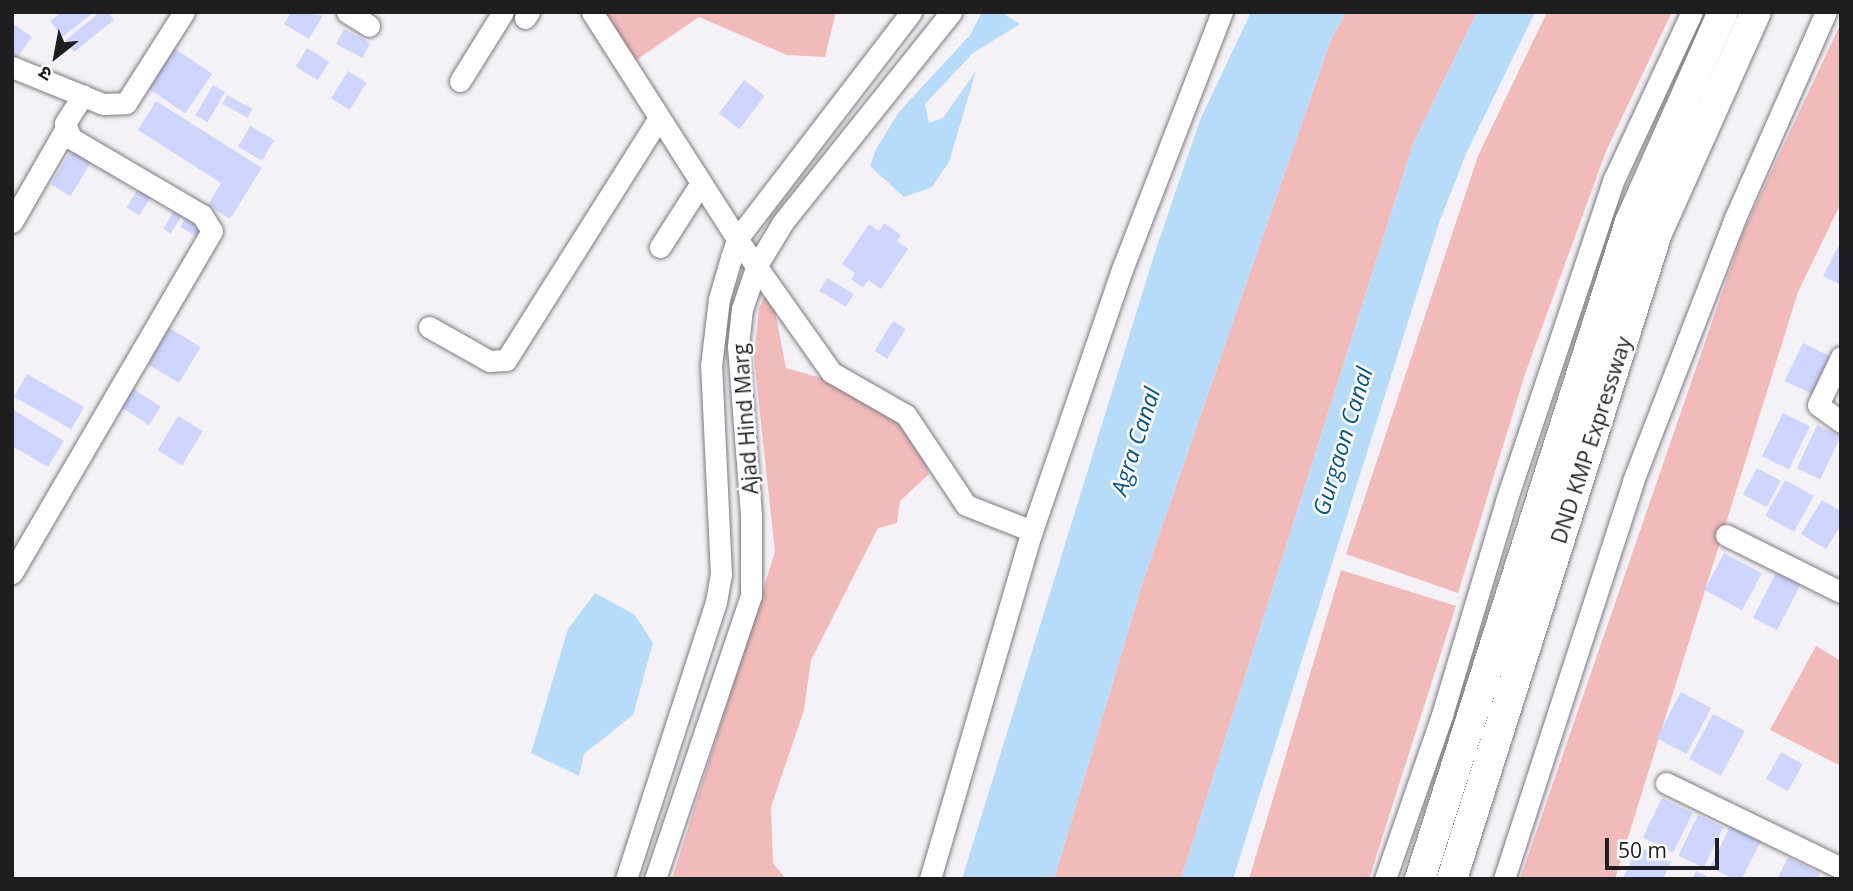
<!DOCTYPE html>
<html>
<head>
<meta charset="utf-8">
<style>
	body { margin:0 }
	#map { position:relative; width:1853px; height:891px; overflow:hidden; background:#f5f2f7; font-family:"Open Sans","Noto Sans Devanagari",sans-serif }
	div>[style] { position:absolute }
	[style*='--x'] { left:calc(var(--x)*1px); top:calc(var(--y)*1px); width:calc(var(--w)*1px); rotate:calc(var(--a)*1deg) }
	.green>* { inset:0; background:#f1bbba }
	.water>* { inset:0; background:#b7dcfa }
	.building>* { inset:0; background:#ced6ff; transform-origin:0 0 }
	.roads { filter:drop-shadow(0 0 2px #7d7a7f) drop-shadow(0 0 2px #7d7a7f) }
	.minor>* { height:21px; margin:-10.5px; padding:0 10.5px; transform-origin:10.5px; border-radius:10.5px; background:#fff }
	.highway>* { height:30px; margin:-15px; padding:0 15px; transform-origin:15px; border-radius:15px; background:#fff }
	span { translate:-50% -50%; white-space:nowrap; text-align:center; line-height:1.15; -webkit-text-stroke:5px #fff; paint-order:stroke }
	.street-label { font-size:21px; color:#1e1d1f }
	.water-label { font-size:23px; color:#065483; font-style:italic }
	.frame { position:absolute; inset:0; border:14px solid #1e1d1f; pointer-events:none }
	.north { position:absolute; left:21px; top:21px; width:70px; height:70px; -webkit-text-stroke:5px #fff; paint-order:stroke; rotate:211deg; font-size:19px; font-weight:700; line-height:28px; text-align:center; color:#1e1d1f }
	.north::after { content:''; display:block; margin:auto; width:24px; height:32px; background:#1e1d1f; clip-path:polygon(50% 0,100% 100%,50% 72%,0 100%) }
	.scale { position:absolute; left:1605px; top:838px; width:114px; height:32px; box-sizing:border-box; border:4px solid #1e1d1f; border-top:0; padding-left:9px; font-size:21px; line-height:24px; white-space:nowrap; color:#1e1d1f; -webkit-text-stroke:5px #fff; paint-order:stroke }
</style>
</head>
<body>
<div id="map">
	<div class="green">
		<div style="clip-path:polygon(591px 12px,836px 12px,825px 57px,787px 55px,699px 17px,626px 67px)"></div>
		<div style="clip-path:polygon(1346px 12px,1477px 12px,1413px 144px,1181px 879px,1054px 879px,1143px 581px,1330px 42px)"></div>
		<div style="clip-path:polygon(1547px 12px,1672px 12px,1606px 151px,1525px 374px,1458px 593px,1346px 554px,1478px 156px)"></div>
		<div style="clip-path:polygon(1841px 23px,1841px 203px,1798px 292px,1615px 879px,1520px 879px,1743px 232px)"></div>
		<div style="clip-path:polygon(770px 285px,786px 368px,832px 381px,916px 432px,929px 474px,900px 501px,897px 523px,878px 528px,811px 660px,804px 710px,771px 807px,773px 863px,786px 879px,672px 879px,775px 552px,754px 358px,759px 308px)"></div>
		<div style="clip-path:polygon(1341px 570px,1456px 606px,1369px 879px,1249px 879px)"></div>
		<div style="clip-path:polygon(1816px 646px,1841px 661px,1841px 766px,1770px 730px)"></div>
	</div>
	<div class="water">
		<div style="clip-path:polygon(982px 12px,1001px 12px,1020px 24px,973px 53px,925px 104px,929px 123px,943px 118px,976px 71px,949px 162px,932px 187px,904px 197px,870px 166px,876px 149px,899px 112px,970px 35px)"></div>
		<div style="clip-path:polygon(1251px 12px,1346px 12px,1330px 42px,1143px 581px,1054px 879px,962px 879px,1155px 252px,1200px 120px)"></div>
		<div style="clip-path:polygon(1477px 12px,1535px 12px,1466px 154px,1440px 220px,1233px 879px,1181px 879px,1413px 144px)"></div>
		<div style="clip-path:polygon(595px 593px,635px 615px,653px 643px,633px 715px,584px 754px,579px 776px,531px 753px,568px 629px)"></div>
	</div>
	<div class="building">
		<div style="clip-path:polygon(62px 12px,90px 12px,92px 14px,62px 37px,50px 21px)"></div>
		<div style="clip-path:polygon(100px 12px,108px 12px,114px 20px,74px 52px,65px 41px)"></div>
		<div style="clip-path:polygon(291px 12px,323px 15px,309px 39px,284px 24px)"></div>
		<div style="clip-path:polygon(12px 23px,32px 37px,14px 62px,12px 61px)"></div>
		<div style="left:344px;top:29px;width:30px;height:17px;rotate:28deg"></div>
		<div style="left:174px;top:48px;width:46px;height:48px;rotate:34deg"></div>
		<div style="left:307px;top:48px;width:26px;height:22px;rotate:31deg"></div>
		<div style="left:348px;top:71px;width:22px;height:32px;rotate:32deg"></div>
		<div style="left:744px;top:80px;width:26px;height:42px;rotate:37deg"></div>
		<div style="left:213px;top:85px;width:14px;height:35px;rotate:30deg"></div>
		<div style="left:227px;top:95px;width:29px;height:10px;rotate:29deg"></div>
		<div style="clip-path:polygon(156px 101px,262px 168px,230px 219px,208px 205px,221px 183px,138px 130px)"></div>
		<div style="left:250px;top:126px;width:28px;height:24px;rotate:30deg"></div>
		<div style="left:75px;top:144px;width:23px;height:47px;rotate:31deg"></div>
		<div style="left:142px;top:183px;width:15px;height:29px;rotate:32deg"></div>
		<div style="left:178px;top:205px;width:9px;height:28px;rotate:32deg"></div>
		<div style="left:188px;top:214px;width:27px;height:15px;rotate:31deg"></div>
		<div style="clip-path:polygon(884px 223px,901px 235px,897px 241px,908px 249px,881px 289px,868px 280px,863px 288px,851px 279px,855px 273px,842px 264px,869px 224px,879px 231px)"></div>
		<div style="clip-path:polygon(1841px 241px,1841px 285px,1823px 276px)"></div>
		<div style="left:827px;top:278px;width:31px;height:15px;rotate:31deg"></div>
		<div style="left:893px;top:321px;width:15px;height:35px;rotate:32deg"></div>
		<div style="left:169px;top:328px;width:37px;height:42px;rotate:31deg"></div>
		<div style="left:1803px;top:343px;width:30px;height:42px;rotate:26deg"></div>
		<div style="left:27px;top:374px;width:66px;height:26px;rotate:30deg"></div>
		<div style="left:129px;top:386px;width:38px;height:22px;rotate:33deg"></div>
		<div style="clip-path:polygon(12px 409px,64px 441px,48px 467px,12px 446px)"></div>
		<div style="left:1783px;top:413px;width:30px;height:48px;rotate:26deg"></div>
		<div style="left:178px;top:416px;width:29px;height:40px;rotate:31deg"></div>
		<div style="left:1817px;top:425px;width:26px;height:48px;rotate:25deg"></div>
		<div style="left:1757px;top:468px;width:27px;height:30px;rotate:28deg"></div>
		<div style="left:1785px;top:480px;width:33px;height:41px;rotate:29deg"></div>
		<div style="clip-path:polygon(1822px 500px,1841px 511px,1841px 525px,1826px 549px,1801px 534px)"></div>
		<div style="left:1724px;top:553px;width:43px;height:42px;rotate:28deg"></div>
		<div style="left:1779px;top:567px;width:27px;height:57px;rotate:27deg"></div>
		<div style="left:1681px;top:692px;width:34px;height:52px;rotate:28deg"></div>
		<div style="left:1713px;top:714px;width:36px;height:51px;rotate:28deg"></div>
		<div style="left:1781px;top:752px;width:25px;height:31px;rotate:29deg"></div>
		<div style="left:1662px;top:798px;width:34px;height:44px;rotate:26deg"></div>
		<div style="left:1698px;top:815px;width:28px;height:45px;rotate:26deg"></div>
		<div style="left:1731px;top:825px;width:34px;height:47px;rotate:27deg"></div>
		<div style="clip-path:polygon(1638px 846px,1671px 862px,1663px 879px,1623px 878px)"></div>
		<div style="clip-path:polygon(1788px 857px,1820px 874px,1818px 879px,1777px 879px)"></div>
		<div style="clip-path:polygon(1696px 871px,1712px 879px,1692px 879px)"></div>
	</div>
	<div class="roads">
		<div class="minor">
			<div style="--x:347;--y:12;--w:26;--a:32"></div>
			<div style="--x:592;--y:12;--w:269;--a:57.4"></div>
			<div style="--x:737;--y:239;--w:163;--a:54.7"></div>
			<div style="--x:831;--y:372;--w:86;--a:29.8"></div>
			<div style="--x:906;--y:415;--w:108;--a:56.3"></div>
			<div style="--x:966;--y:505;--w:71;--a:21.5"></div>
			<div style="--x:525;--y:18;--w:7;--a:-56"></div>
			<div style="--x:12;--y:67;--w:98;--a:22.1"></div>
			<div style="--x:103;--y:104;--w:23;--a:-2"></div>
			<div style="--x:126;--y:103;--w:108;--a:-57.5"></div>
			<div style="--x:460;--y:81;--w:81;--a:-58.1"></div>
			<div style="--x:12;--y:222;--w:106;--a:-60.1"></div>
			<div style="--x:660;--y:247;--w:76;--a:-57.4"></div>
			<div style="--x:429;--y:327;--w:69;--a:29.5"></div>
			<div style="--x:489;--y:361;--w:17;--a:-3"></div>
			<div style="--x:506;--y:360;--w:286;--a:-57.7"></div>
			<div style="--x:1841;--y:357;--w:53;--a:115.6"></div>
			<div style="--x:1818;--y:405;--w:29;--a:36"></div>
			<div style="--x:1726;--y:535;--w:128;--a:26.4"></div>
			<div style="--x:12;--y:573;--w:396;--a:-59.7"></div>
			<div style="--x:212;--y:231;--w:19;--a:-122"></div>
			<div style="--x:202;--y:215;--w:152;--a:-149.6"></div>
			<div style="--x:71;--y:138;--w:16;--a:-112"></div>
			<div style="--x:65;--y:123;--w:33;--a:-57"></div>
			<div style="--x:1666;--y:783;--w:195;--a:25.9"></div>
			<div style="--x:626;--y:879;--w:291;--a:-72"></div>
			<div style="--x:716;--y:602;--w:27;--a:-80"></div>
			<div style="--x:721;--y:575;--w:209;--a:-92.7"></div>
			<div style="--x:711;--y:366;--w:67;--a:-83.2"></div>
			<div style="--x:719;--y:299;--w:43;--a:-73.7"></div>
			<div style="--x:731;--y:258;--w:20;--a:-72"></div>
			<div style="--x:737;--y:239;--w:286;--a:-52.5"></div>
			<div style="--x:655;--y:879;--w:300;--a:-71.3"></div>
			<div style="--x:751;--y:595;--w:80;--a:-90"></div>
			<div style="--x:751;--y:515;--w:169;--a:-94.4"></div>
			<div style="--x:738;--y:346;--w:37;--a:-84"></div>
			<div style="--x:742;--y:309;--w:46;--a:-71.2"></div>
			<div style="--x:757;--y:265;--w:50;--a:-58.8"></div>
			<div style="--x:783;--y:222;--w:269;--a:-51.3"></div>
			<div style="--x:930;--y:879;--w:363;--a:-73.7"></div>
			<div style="--x:1032;--y:531;--w:279;--a:-71"></div>
			<div style="--x:1123;--y:267;--w:274;--a:-68.8"></div>
			<div style="--x:1385;--y:879;--w:174;--a:-70.8"></div>
			<div style="--x:1442;--y:715;--w:223;--a:-73.3"></div>
			<div style="--x:1506;--y:501;--w:340;--a:-71.5"></div>
			<div style="--x:1614;--y:179;--w:184;--a:-65"></div>
			<div style="--x:1504;--y:879;--w:418;--a:-72"></div>
			<div style="--x:1633;--y:481;--w:282;--a:-68.8"></div>
			<div style="--x:1735;--y:218;--w:225;--a:-66.2"></div>
		</div>
		<div class="highway">
			<div style="--x:1420;--y:879;--w:690;--a:-72.27"></div>
			<div style="--x:1630;--y:222;--w:230;--a:-66.1"></div>
			<div style="--x:1452;--y:879;--w:678;--a:-72.39"></div>
			<div style="--x:1657;--y:233;--w:242;--a:-65.9"></div>
		</div>
	</div>
	<div class="street-label">
		<span style="left:745px;top:419px;rotate:-94deg">Ajad Hind Marg</span>
		<span style="left:1591px;top:440px;rotate:-72deg">DND KMP Expressway</span>
	</div>
	<div class="water-label">
		<span style="left:1135px;top:441px;rotate:-72deg">Agra Canal</span>
		<span style="left:1342px;top:441px;rotate:-73deg">Gurgaon Canal</span>
	</div>
	<div class="frame"></div>
	<div class="north">उ</div>
	<div class="scale">50 m</div>
</div>
</body>
</html>
